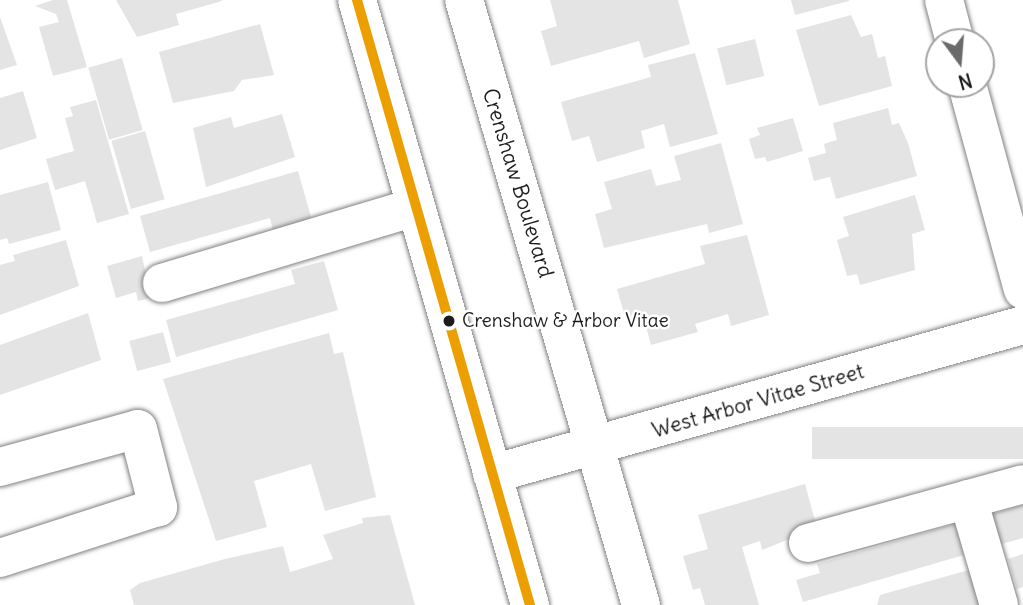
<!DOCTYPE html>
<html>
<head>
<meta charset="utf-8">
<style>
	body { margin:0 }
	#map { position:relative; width:1023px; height:605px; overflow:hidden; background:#fff; font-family:Delius,sans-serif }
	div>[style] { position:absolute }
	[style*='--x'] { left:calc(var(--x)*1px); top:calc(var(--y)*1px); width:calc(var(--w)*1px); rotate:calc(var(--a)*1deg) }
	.building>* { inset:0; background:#e4e4e4; transform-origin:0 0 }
	.roads { filter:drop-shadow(0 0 2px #828282) drop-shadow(0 0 2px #828282) }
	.minor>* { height:38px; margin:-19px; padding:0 19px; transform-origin:19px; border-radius:19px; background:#fff }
	.major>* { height:38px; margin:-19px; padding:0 19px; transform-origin:19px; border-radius:19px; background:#fff }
	.bus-1>* { height:10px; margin:-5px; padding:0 5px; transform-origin:5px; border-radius:5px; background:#ec9f01 }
	.dots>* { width:19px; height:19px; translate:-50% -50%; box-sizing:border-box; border:4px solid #fff; border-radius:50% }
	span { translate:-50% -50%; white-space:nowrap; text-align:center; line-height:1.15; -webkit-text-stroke:5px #fff; paint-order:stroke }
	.bus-label { font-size:19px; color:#1c1c1c }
	.left { translate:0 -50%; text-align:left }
	.street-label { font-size:21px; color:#1c1c1c }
	.north { position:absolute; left:925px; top:28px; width:70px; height:70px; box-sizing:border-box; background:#fff; border:2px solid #a4a4a4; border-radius:50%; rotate:164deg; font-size:19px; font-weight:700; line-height:28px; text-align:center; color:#1c1c1c }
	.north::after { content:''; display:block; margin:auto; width:24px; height:32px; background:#6b6b6b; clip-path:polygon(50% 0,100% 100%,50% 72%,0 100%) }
</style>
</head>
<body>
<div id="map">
	<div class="building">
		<div style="clip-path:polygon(53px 0,67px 0,87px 67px,53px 76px,39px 27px,59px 22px,56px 14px,35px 6px)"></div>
		<div style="clip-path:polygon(116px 0,222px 0,222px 1px,176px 14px,179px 25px,137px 37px)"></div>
		<div style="clip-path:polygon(550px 0,678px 0,690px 44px,644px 58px,639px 41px,551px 66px,541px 31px,557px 26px)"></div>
		<div style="clip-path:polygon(791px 0,849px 0,849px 1px,795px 15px)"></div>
		<div style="clip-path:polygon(851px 15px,861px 37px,872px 34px,878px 58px,885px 56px,892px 86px,819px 106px,796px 30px)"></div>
		<div style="clip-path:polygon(0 17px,17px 65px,0 70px)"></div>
		<div style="clip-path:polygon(260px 24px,274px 75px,242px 80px,234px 91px,173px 103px,159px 52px)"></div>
		<div style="left:755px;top:39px;width:38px;height:39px;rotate:76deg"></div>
		<div style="clip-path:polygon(695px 53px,718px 134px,670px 147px,664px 124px,641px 131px,645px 148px,597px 162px,589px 136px,572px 141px,561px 102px,651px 77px,648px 65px)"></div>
		<div style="left:122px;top:58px;width:75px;height:35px;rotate:74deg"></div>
		<div style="clip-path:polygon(23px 91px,37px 138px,0 150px,0 98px)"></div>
		<div style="clip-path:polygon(96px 100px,129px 214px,97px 223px,85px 181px,55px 190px,46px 159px,74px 151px,65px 118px,73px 116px,70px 107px)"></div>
		<div style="clip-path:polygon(888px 108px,892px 125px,899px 123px,908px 143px,917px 176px,836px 199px,830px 177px,814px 181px,808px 158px,826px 153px,824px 144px,837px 140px,833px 123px)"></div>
		<div style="clip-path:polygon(282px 114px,295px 157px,206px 187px,193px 128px,231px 117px,234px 128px)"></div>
		<div style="clip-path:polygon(793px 118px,803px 151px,767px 162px,765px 157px,755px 159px,749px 139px,760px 135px,757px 128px)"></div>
		<div style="left:145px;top:131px;width:71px;height:35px;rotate:74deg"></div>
		<div style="clip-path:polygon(721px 143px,743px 224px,709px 233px,707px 224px,604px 248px,595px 214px,612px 209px,604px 182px,651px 169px,656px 186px,681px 180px,674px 156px)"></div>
		<div style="clip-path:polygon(298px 171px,312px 220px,273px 230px,270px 218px,150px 252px,140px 216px)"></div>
		<div style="clip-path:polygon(48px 182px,61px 230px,9px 244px,7px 238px,0 240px,0 195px)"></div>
		<div style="clip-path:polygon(915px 195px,925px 230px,912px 234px,915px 270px,860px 285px,857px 274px,847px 276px,837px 240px,849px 236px,843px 217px)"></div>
		<div style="clip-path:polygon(747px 235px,769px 315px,731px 326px,728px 314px,695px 324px,698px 332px,651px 345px,644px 319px,627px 324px,617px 289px,705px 264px,700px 246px)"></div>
		<div style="clip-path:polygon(66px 240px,79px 286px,0 315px,0 265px,15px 261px,13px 255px)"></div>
		<div style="clip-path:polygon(142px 256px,151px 298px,138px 301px,136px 292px,116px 298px,107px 266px)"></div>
		<div style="clip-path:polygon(324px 261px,338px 310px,176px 357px,166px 320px,295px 284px,291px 270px)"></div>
		<div style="clip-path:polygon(88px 313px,101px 360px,0 395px,0 345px)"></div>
		<div style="left:163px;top:332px;width:31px;height:35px;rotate:75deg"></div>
		<div style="clip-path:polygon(329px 333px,334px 354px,343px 352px,376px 497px,325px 511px,311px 464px,254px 481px,267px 527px,216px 541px,163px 379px)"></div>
		<div style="left:1023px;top:427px;width:32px;height:211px;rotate:90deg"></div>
		<div style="clip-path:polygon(805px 484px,817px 528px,762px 550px,760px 541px,742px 547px,759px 605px,705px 605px,700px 588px,693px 590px,683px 556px,708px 549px,698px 515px)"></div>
		<div style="clip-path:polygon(1023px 505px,1023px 538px,998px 545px,989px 515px)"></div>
		<div style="clip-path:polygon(390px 515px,415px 605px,134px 605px,130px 590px,140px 583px,225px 559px,283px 546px,290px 572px,333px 559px,323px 535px,363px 523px,362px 518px)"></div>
		<div style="clip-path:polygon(955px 524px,964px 555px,803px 602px,796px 580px,820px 573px,817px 564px)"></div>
		<div style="clip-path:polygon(1023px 554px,1023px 587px,1017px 589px,1008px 559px)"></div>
		<div style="clip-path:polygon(976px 568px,984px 598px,978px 605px,877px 605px,880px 595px)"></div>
	</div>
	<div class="roads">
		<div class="minor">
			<div style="--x:464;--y:0;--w:630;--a:73.69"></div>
			<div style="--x:944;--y:0;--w:43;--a:75.3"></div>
			<div style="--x:967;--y:84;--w:213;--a:74.8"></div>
			<div style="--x:162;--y:283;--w:265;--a:-16.7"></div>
			<div style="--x:0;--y:467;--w:143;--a:-15.4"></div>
			<div style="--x:138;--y:429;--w:81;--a:75.6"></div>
			<div style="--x:158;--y:507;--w:166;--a:162.1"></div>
			<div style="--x:492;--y:474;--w:552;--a:-15.67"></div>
			<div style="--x:968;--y:499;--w:110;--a:73.7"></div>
			<div style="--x:808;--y:543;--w:223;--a:-15.3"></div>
		</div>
		<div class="major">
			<div style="--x:357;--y:0;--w:629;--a:74.04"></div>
		</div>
	</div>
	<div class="bus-1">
		<div style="--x:357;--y:0;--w:629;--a:74.04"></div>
	</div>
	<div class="dots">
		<div style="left:449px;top:321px;background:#1c1c1c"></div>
	</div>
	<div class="bus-label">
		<span class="left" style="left:462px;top:321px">Crenshaw &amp; Arbor Vitae</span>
	</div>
	<div class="street-label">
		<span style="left:518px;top:183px;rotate:73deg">Crenshaw Boulevard</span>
		<span style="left:758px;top:401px;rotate:-16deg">West Arbor Vitae Street</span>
	</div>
	<div class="north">N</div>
</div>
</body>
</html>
